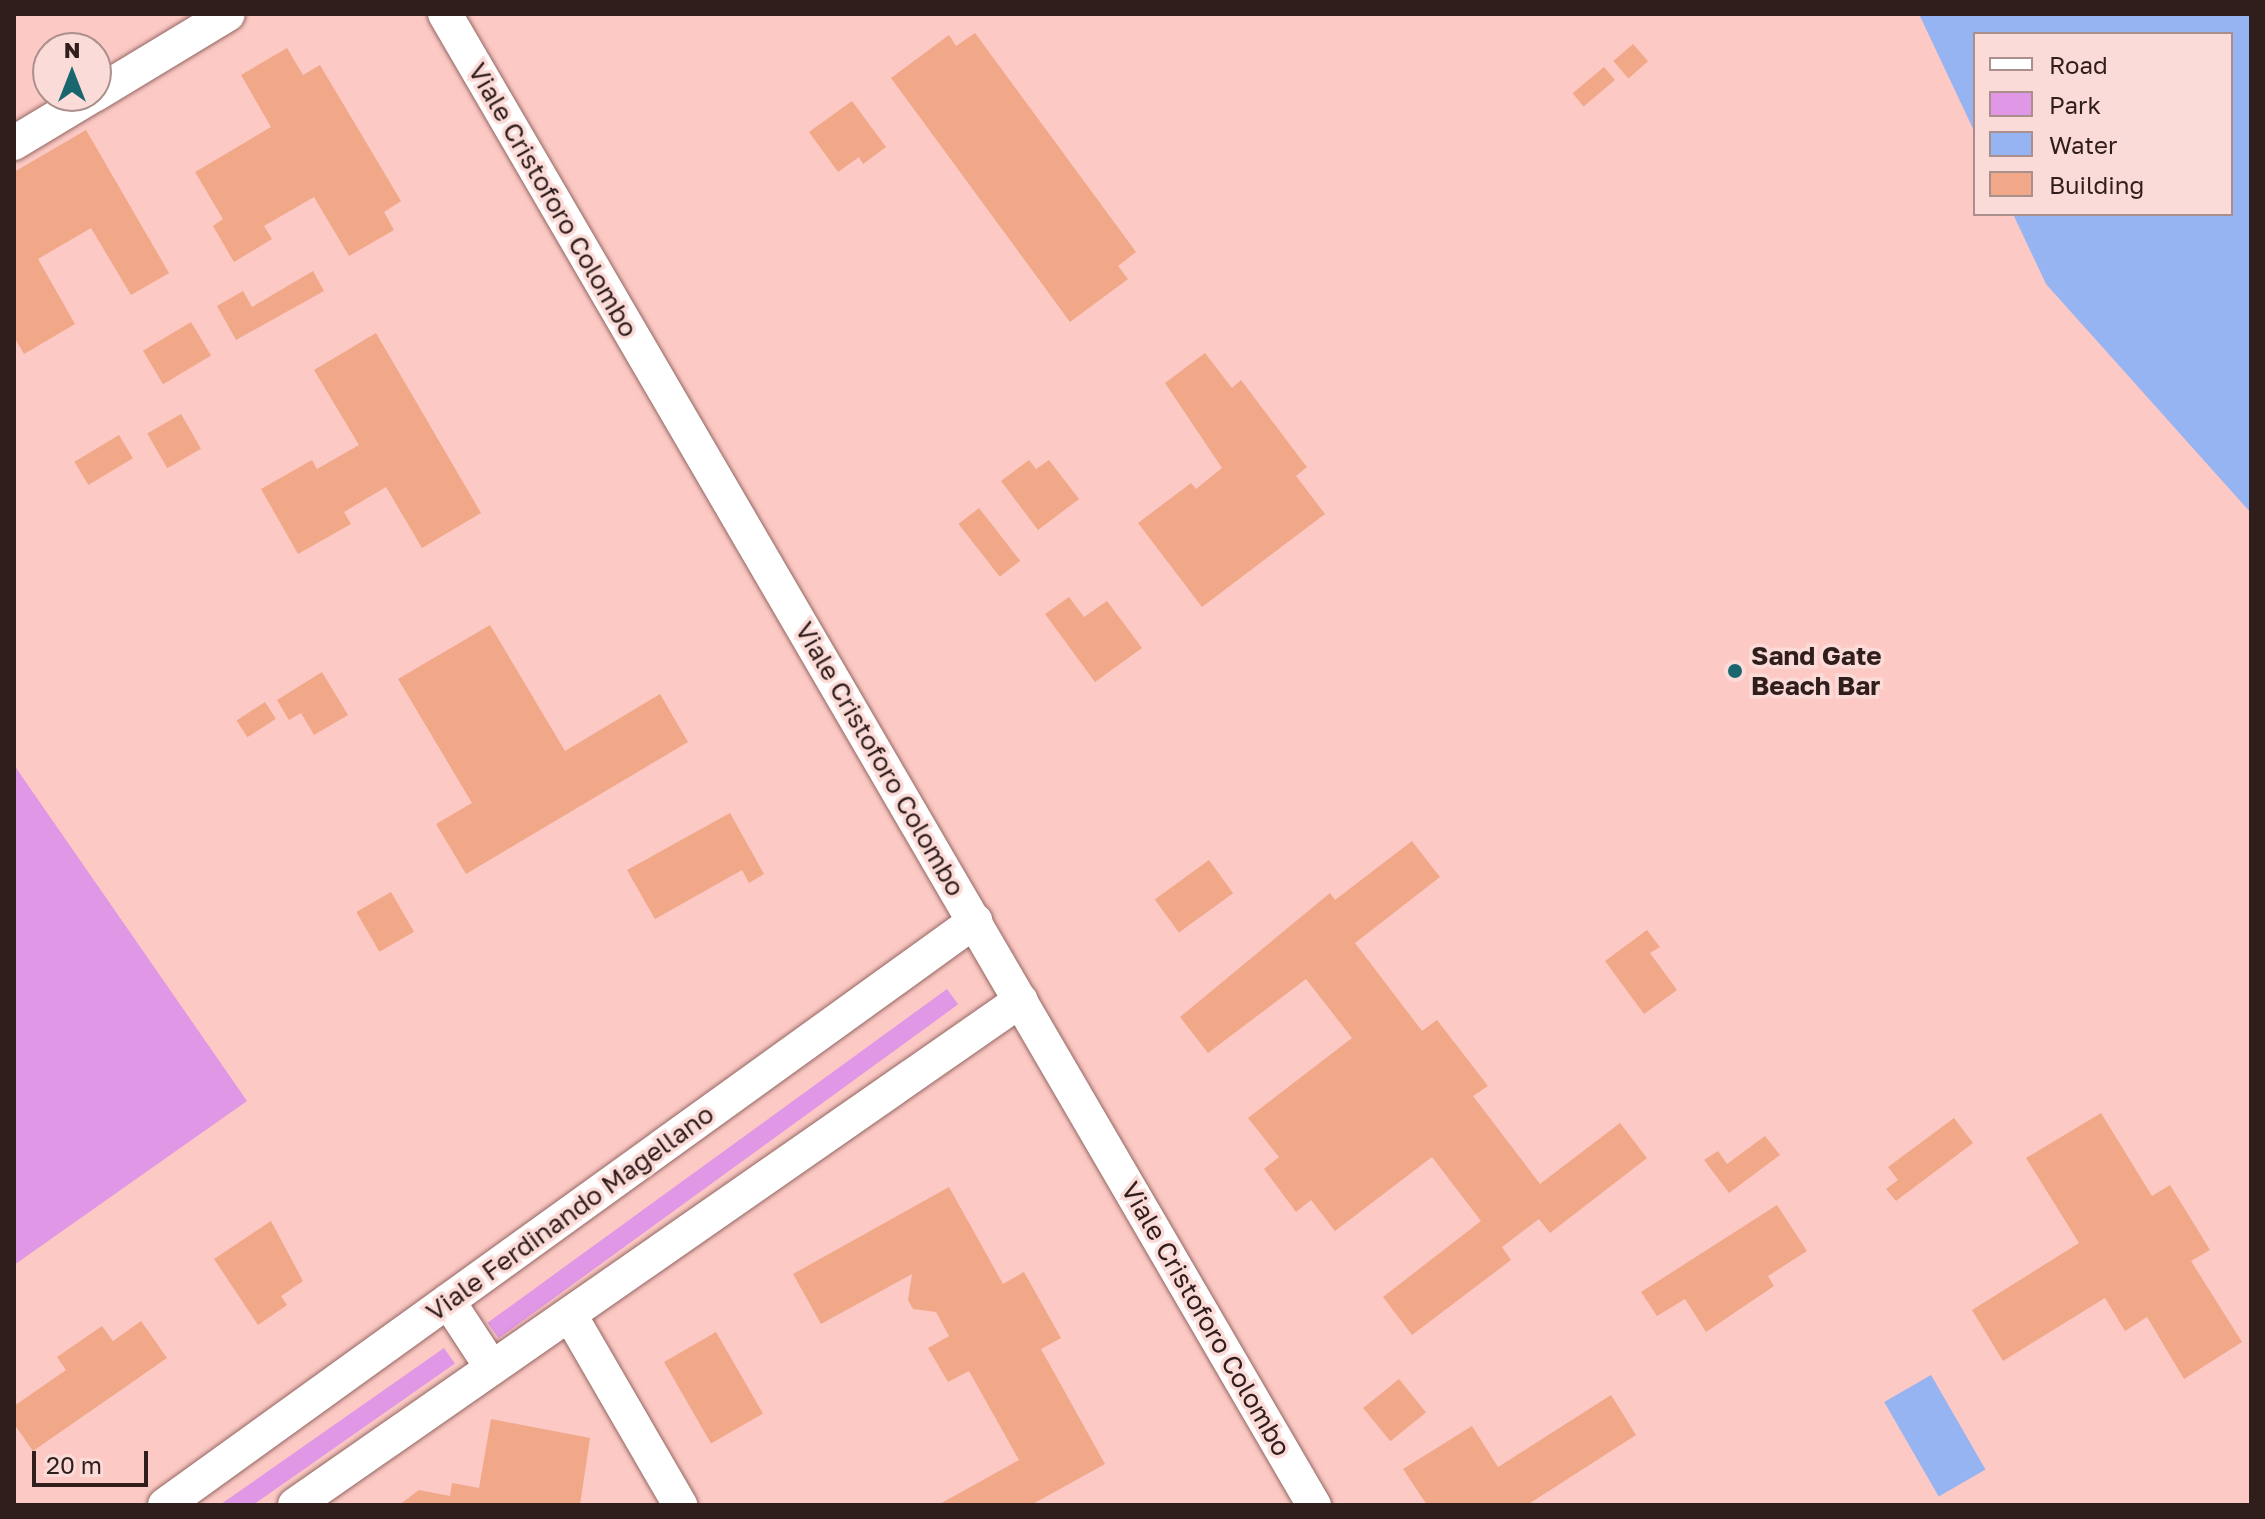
<!DOCTYPE html>
<html>
<head>
<meta charset="utf-8">
<style>
	body { margin:0 }
	#map { position:relative; width:2265px; height:1519px; overflow:hidden; background:#fcc9c4; font-family:"Golos Text",sans-serif }
	div>[style] { position:absolute }
	[style*='--x'] { left:calc(var(--x)*1px); top:calc(var(--y)*1px); width:calc(var(--w)*1px); rotate:calc(var(--a)*1deg) }
	.green>* { inset:0; background:#e097e5; transform-origin:0 0 }
	.water>* { inset:0; background:#96b3f2; transform-origin:0 0 }
	.building>* { inset:0; background:#f0a888; transform-origin:0 0 }
	.roads { filter:drop-shadow(0 0 2px #936662) drop-shadow(0 0 2px #936662) }
	.minor>* { height:34px; margin:-17px; padding:0 17px; transform-origin:17px; border-radius:17px; background:#fff }
	.dots>* { width:22px; height:22px; translate:-50% -50%; box-sizing:border-box; border:4px solid #fbdbd8; border-radius:50% }
	span { translate:-50% -50%; white-space:nowrap; text-align:center; line-height:1.15; -webkit-text-stroke:7px #fbdbd8; paint-order:stroke }
	.street-label { font-size:26px; color:#301e1c }
	.poi-label { font-size:26px; color:#301e1c; font-weight:700 }
	.left { translate:0 -50%; text-align:left }
	.frame { position:absolute; inset:0; border:16px solid #301e1c; pointer-events:none }
	.legend { position:absolute; left:1973px; top:32px; width:260px; height:184px; box-sizing:border-box; background:#fbdbd8; border:2px solid #aa8f8d; margin:0; padding:10px 14px; list-style:none; font-size:24px; color:#301e1c }
	.legend li { display:flex; align-items:center; gap:16px; height:40px }
	.legend b { width:40px; border:2px solid #aa8f8d }
	.north { position:absolute; left:32px; top:32px; width:80px; height:80px; box-sizing:border-box; background:#fbdbd8; border:2px solid #aa8f8d; border-radius:50%; rotate:0deg; font-size:22px; font-weight:700; line-height:32px; text-align:center; color:#301e1c }
	.north::after { content:''; display:block; margin:auto; width:28px; height:36px; background:#19666e; clip-path:polygon(50% 0,100% 100%,50% 72%,0 100%) }
	.scale { position:absolute; left:32px; top:1451px; width:116px; height:36px; box-sizing:border-box; border:4px solid #301e1c; border-top:0; padding-left:10px; font-size:24px; line-height:28px; white-space:nowrap; color:#301e1c; -webkit-text-stroke:6px #fbdbd8; paint-order:stroke }
</style>
</head>
<body>
<div id="map">
	<div class="green">
		<div style="clip-path:polygon(14px 765px,247px 1101px,14px 1265px)"></div>
		<div style="left:947px;top:989px;width:19px;height:568px;rotate:54deg"></div>
		<div style="left:444px;top:1348px;width:19px;height:270px;rotate:55deg"></div>
	</div>
	<div class="water">
		<div style="clip-path:polygon(1919px 14px,2251px 14px,2251px 513px,2046px 284px,2013px 214px,2231px 214px,2231px 34px,1975px 34px,1975px 133px)"></div>
		<div style="left:1931px;top:1375px;width:109px;height:54px;rotate:60deg"></div>
	</div>
	<div class="building">
		<div style="clip-path:polygon(975px 33px,1136px 252px,1118px 266px,1128px 279px,1070px 322px,891px 78px,949px 35px,956px 46px)"></div>
		<div style="left:1633px;top:44px;width:23px;height:26px;rotate:49deg"></div>
		<div style="clip-path:polygon(287px 48px,303px 75px,320px 65px,401px 201px,384px 212px,394px 230px,349px 256px,314px 197px,264px 226px,272px 239px,234px 262px,213px 226px,223px 219px,195px 172px,271px 127px,241px 75px)"></div>
		<div style="left:1604px;top:67px;width:17px;height:41px;rotate:50deg"></div>
		<div style="clip-path:polygon(852px 101px,886px 147px,863px 164px,859px 157px,838px 172px,809px 132px)"></div>
		<div style="clip-path:polygon(86px 130px,169px 273px,131px 295px,91px 228px,38px 259px,75px 324px,24px 354px,14px 337px,14px 172px)"></div>
		<div style="clip-path:polygon(313px 271px,324px 291px,236px 340px,217px 306px,243px 291px,252px 307px)"></div>
		<div style="left:191px;top:322px;width:39px;height:56px;rotate:59deg"></div>
		<div style="clip-path:polygon(376px 333px,481px 513px,422px 548px,386px 487px,344px 512px,351px 524px,298px 554px,261px 489px,312px 460px,317px 469px,359px 445px,314px 370px)"></div>
		<div style="clip-path:polygon(1205px 353px,1232px 388px,1241px 380px,1303px 462px,1307px 467px,1296px 476px,1325px 514px,1202px 607px,1138px 523px,1191px 483px,1196px 489px,1222px 468px,1165px 383px)"></div>
		<div style="left:181px;top:414px;width:40px;height:39px;rotate:60deg"></div>
		<div style="left:119px;top:435px;width:27px;height:52px;rotate:59deg"></div>
		<div style="clip-path:polygon(1029px 460px,1036px 469px,1049px 460px,1079px 499px,1038px 530px,1001px 481px)"></div>
		<div style="left:979px;top:508px;width:67px;height:26px;rotate:52deg"></div>
		<div style="clip-path:polygon(1069px 597px,1084px 617px,1107px 601px,1142px 648px,1095px 682px,1045px 614px)"></div>
		<div style="clip-path:polygon(490px 625px,565px 751px,660px 694px,688px 742px,466px 874px,436px 824px,472px 803px,398px 679px)"></div>
		<div style="clip-path:polygon(322px 672px,348px 715px,314px 735px,301px 713px,289px 720px,277px 700px)"></div>
		<div style="left:265px;top:702px;width:20px;height:34px;rotate:57deg"></div>
		<div style="clip-path:polygon(730px 813px,764px 874px,749px 883px,742px 870px,655px 919px,627px 870px)"></div>
		<div style="clip-path:polygon(1412px 841px,1440px 877px,1355px 943px,1422px 1031px,1437px 1020px,1488px 1086px,1473px 1096px,1540px 1184px,1620px 1123px,1647px 1158px,1550px 1233px,1539px 1219px,1502px 1247px,1511px 1260px,1412px 1335px,1383px 1297px,1481px 1221px,1432px 1157px,1335px 1231px,1311px 1200px,1296px 1212px,1264px 1169px,1279px 1157px,1248px 1118px,1352px 1038px,1306px 979px,1208px 1053px,1180px 1017px,1330px 893px,1335px 900px)"></div>
		<div style="left:1209px;top:860px;width:41px;height:67px;rotate:54deg"></div>
		<div style="left:391px;top:892px;width:46px;height:40px;rotate:60deg"></div>
		<div style="clip-path:polygon(1647px 930px,1660px 947px,1650px 953px,1677px 990px,1644px 1014px,1605px 961px)"></div>
		<div style="clip-path:polygon(2101px 1113px,2152px 1196px,2170px 1185px,2210px 1250px,2191px 1261px,2242px 1342px,2184px 1379px,2147px 1317px,2125px 1331px,2105px 1298px,2003px 1361px,1972px 1310px,2079px 1243px,2026px 1158px)"></div>
		<div style="clip-path:polygon(1954px 1118px,1973px 1143px,1896px 1201px,1886px 1189px,1898px 1180px,1888px 1167px)"></div>
		<div style="clip-path:polygon(1765px 1136px,1780px 1155px,1729px 1193px,1704px 1160px,1718px 1151px,1727px 1164px)"></div>
		<div style="clip-path:polygon(949px 1187px,1003px 1284px,1024px 1272px,1061px 1338px,1041px 1349px,1105px 1464px,1031px 1505px,938px 1505px,1019px 1460px,969px 1371px,948px 1382px,928px 1348px,949px 1336px,936px 1312px,913px 1309px,908px 1300px,912px 1274px,821px 1324px,793px 1274px)"></div>
		<div style="clip-path:polygon(1777px 1205px,1807px 1251px,1768px 1276px,1774px 1286px,1706px 1332px,1685px 1299px,1657px 1316px,1641px 1292px)"></div>
		<div style="clip-path:polygon(271px 1221px,303px 1281px,281px 1296px,287px 1305px,258px 1325px,214px 1259px)"></div>
		<div style="clip-path:polygon(141px 1321px,167px 1358px,33px 1451px,14px 1424px,14px 1406px,66px 1370px,57px 1357px,102px 1326px,113px 1341px)"></div>
		<div style="left:716px;top:1332px;width:94px;height:60px;rotate:60deg"></div>
		<div style="left:1399px;top:1379px;width:43px;height:46px;rotate:51deg"></div>
		<div style="clip-path:polygon(1611px 1395px,1636px 1435px,1527px 1505px,1427px 1505px,1403px 1469px,1472px 1426px,1498px 1467px)"></div>
		<div style="clip-path:polygon(491px 1419px,590px 1438px,580px 1505px,399px 1505px,419px 1490px,450px 1496px,452px 1483px,479px 1488px)"></div>
	</div>
	<div class="roads">
		<div class="minor">
			<div style="--x:445;--y:14;--w:1726;--a:59.77"></div>
			<div style="--x:96;--y:94;--w:154;--a:-31.2"></div>
			<div style="--x:14;--y:143;--w:91;--a:-31.1"></div>
			<div style="--x:448;--y:1301;--w:80;--a:56.7"></div>
			<div style="--x:570;--y:1315;--w:220;--a:59.9"></div>
			<div style="--x:165;--y:1505;--w:999;--a:-35.79"></div>
			<div style="--x:295;--y:1505;--w:884;--a:-34.82"></div>
		</div>
	</div>
	<div class="dots">
		<div style="left:1735px;top:671px;background:#19666e"></div>
	</div>
	<div class="street-label">
		<span style="left:553px;top:200px;rotate:60deg">Viale Cristoforo Colombo</span>
		<span style="left:880px;top:759px;rotate:60deg">Viale Cristoforo Colombo</span>
		<span style="left:570px;top:1213px;rotate:-36deg">Viale Ferdinando Magellano</span>
		<span style="left:1206px;top:1319px;rotate:60deg">Viale Cristoforo Colombo</span>
	</div>
	<div class="poi-label">
		<span class="left" style="left:1751px;top:671px">Sand Gate<br>Beach Bar</span>
	</div>
	<div class="frame"></div>
	<ul class="legend">
	<li><b style="height:10px;background:#fff"></b>Road</li>
	<li><b style="height:22px;background:#e097e5"></b>Park</li>
	<li><b style="height:22px;background:#96b3f2"></b>Water</li>
	<li><b style="height:22px;background:#f0a888"></b>Building</li>
	</ul>
	<div class="north">N</div>
	<div class="scale">20 m</div>
</div>
</body>
</html>
